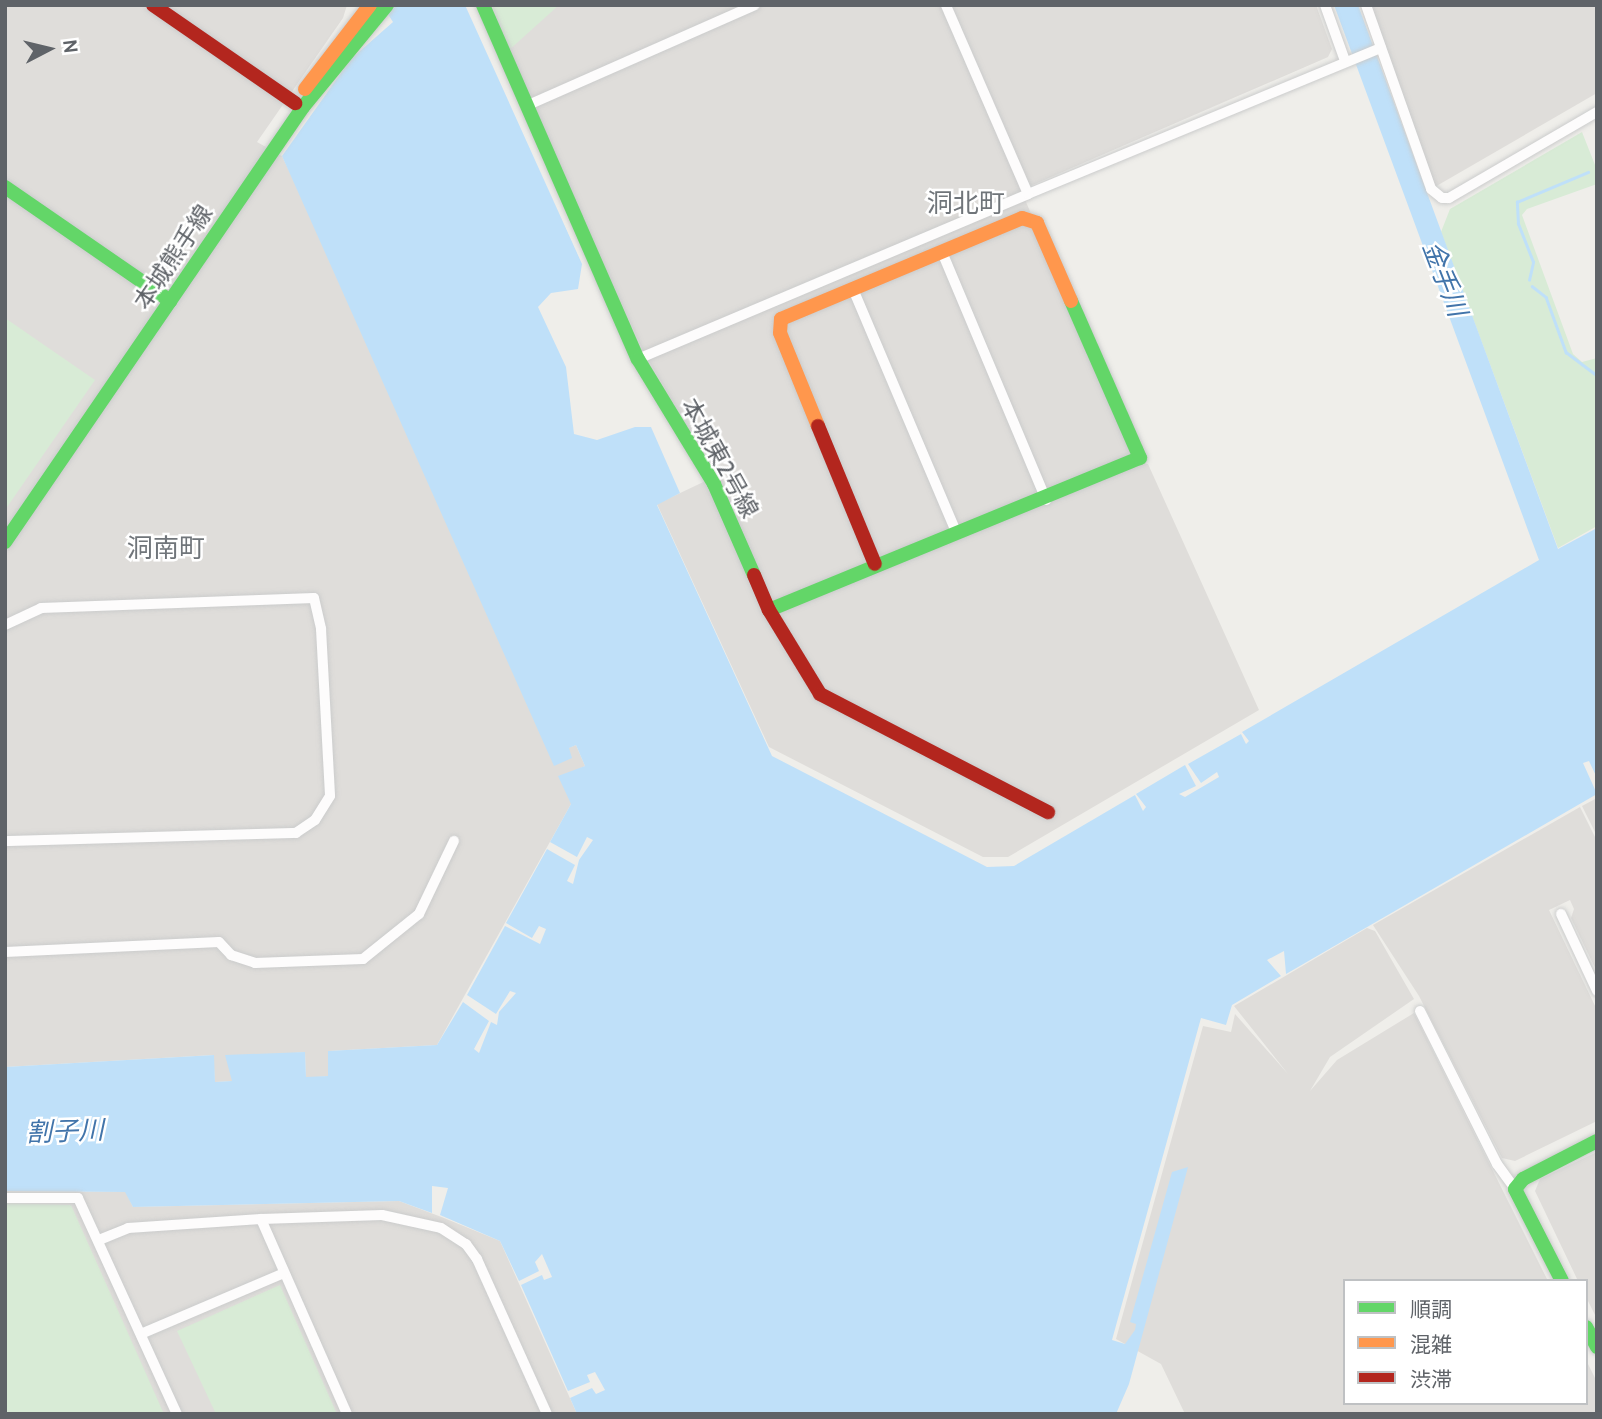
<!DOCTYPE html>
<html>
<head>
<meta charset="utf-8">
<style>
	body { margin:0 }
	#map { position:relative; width:1602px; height:1419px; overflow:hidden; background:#efeeea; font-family:Cabin,"Noto Sans JP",sans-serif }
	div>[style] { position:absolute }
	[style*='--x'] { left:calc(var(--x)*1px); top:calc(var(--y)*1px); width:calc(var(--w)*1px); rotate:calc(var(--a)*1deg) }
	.industrial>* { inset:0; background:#dfddda }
	.green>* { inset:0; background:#d8ebd6 }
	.water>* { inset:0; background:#bfe0f9 }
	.stream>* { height:2.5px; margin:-1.25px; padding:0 1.25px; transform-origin:1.25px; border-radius:1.25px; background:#bfe0f9 }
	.roads { filter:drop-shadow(0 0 2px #cbcccc) drop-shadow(0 0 2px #cbcccc) }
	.street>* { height:10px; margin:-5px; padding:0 5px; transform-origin:5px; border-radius:5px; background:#fdfcfc }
	.fast>* { height:14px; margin:-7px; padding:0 7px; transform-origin:7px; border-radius:7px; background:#63d668 }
	.slow>* { height:14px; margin:-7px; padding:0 7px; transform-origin:7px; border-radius:7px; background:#ff974d }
	.jam>* { height:14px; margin:-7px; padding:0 7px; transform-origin:7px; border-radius:7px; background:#b3261e }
	span { translate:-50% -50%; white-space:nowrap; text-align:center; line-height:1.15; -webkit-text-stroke:5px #fff; paint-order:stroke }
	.street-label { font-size:24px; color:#5f6368 }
	.neighbourhood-label { font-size:26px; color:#70757a }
	.water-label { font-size:26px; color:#4174aa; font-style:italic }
	.frame { position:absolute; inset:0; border:7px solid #5f6368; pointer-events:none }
	.legend { position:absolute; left:1343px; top:1279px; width:245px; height:126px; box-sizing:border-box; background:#fff; border:2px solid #bfc1c3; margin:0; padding:9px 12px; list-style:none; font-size:21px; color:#5f6368 }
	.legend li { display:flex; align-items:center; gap:14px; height:35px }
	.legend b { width:35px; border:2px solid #bfc1c3 }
	.north { position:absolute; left:14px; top:14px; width:70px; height:70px; -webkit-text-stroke:5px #fff; paint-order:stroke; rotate:83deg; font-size:19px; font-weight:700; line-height:28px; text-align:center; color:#5f6368 }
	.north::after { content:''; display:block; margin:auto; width:24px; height:32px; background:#5f6368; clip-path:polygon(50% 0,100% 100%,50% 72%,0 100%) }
</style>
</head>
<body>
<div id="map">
	<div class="industrial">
		<div style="clip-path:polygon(5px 5px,347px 5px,343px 18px,257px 142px,282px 156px,568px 748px,576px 745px,585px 766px,577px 770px,571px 804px,437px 1045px,328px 1051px,329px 1076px,306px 1078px,305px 1052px,229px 1059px,233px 1081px,215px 1082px,213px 1055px,5px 1067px)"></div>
		<div style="clip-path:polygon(548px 5px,1316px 5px,1332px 49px,1328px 57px,1021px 190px,1136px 463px,1148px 464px,1259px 710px,1008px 857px,983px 857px,769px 747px,657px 504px,716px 476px,643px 351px,504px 43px)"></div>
		<div style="clip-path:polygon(1371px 5px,1597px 5px,1597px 93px,1433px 188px)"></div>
		<div style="clip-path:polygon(1597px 798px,1597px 836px,1582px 806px)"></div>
		<div style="clip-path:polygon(1580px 807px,1597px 841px,1597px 972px,1571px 918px,1574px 909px,1570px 900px,1549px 910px,1597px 1010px,1597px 1121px,1515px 1161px,1502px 1158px,1419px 996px,1373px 925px)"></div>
		<div style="clip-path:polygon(1367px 928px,1375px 931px,1414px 999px,1330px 1057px,1310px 1091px,1337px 1060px,1414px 1013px,1548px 1281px,1345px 1281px,1345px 1403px,1586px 1403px,1586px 1360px,1597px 1382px,1597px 1414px,1185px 1414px,1161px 1364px,1116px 1339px,1203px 1026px,1231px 1032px,1235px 1014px,1288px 1074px,1234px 1006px)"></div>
		<div style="clip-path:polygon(1597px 1152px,1597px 1319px,1586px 1297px,1586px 1281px,1578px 1281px,1535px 1191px,1540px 1179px)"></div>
		<div style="clip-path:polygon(5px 1191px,126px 1192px,133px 1207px,399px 1201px,444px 1218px,500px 1241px,577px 1414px,5px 1414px)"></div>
	</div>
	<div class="green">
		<div style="clip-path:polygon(492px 5px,559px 5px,508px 51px)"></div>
		<div style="clip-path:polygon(1582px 132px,1597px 170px,1597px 184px,1527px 209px,1522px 215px,1573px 354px,1582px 362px,1597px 358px,1597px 526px,1558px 548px,1441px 232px,1450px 209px)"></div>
		<div style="clip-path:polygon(5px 318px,95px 380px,5px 510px)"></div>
		<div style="clip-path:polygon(5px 1203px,71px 1205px,164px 1414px,5px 1414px)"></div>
		<div style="clip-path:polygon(280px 1285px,337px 1414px,216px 1414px,177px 1331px)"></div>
	</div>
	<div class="water">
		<div style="clip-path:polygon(382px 5px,465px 5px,582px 264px,578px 289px,551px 293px,538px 307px,566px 367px,574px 434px,597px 440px,635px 427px,651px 427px,680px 493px,657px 505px,772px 756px,987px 867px,1014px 866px,1135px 795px,1143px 811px,1146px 807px,1136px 794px,1185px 765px,1196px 786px,1179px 794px,1185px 797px,1219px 777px,1217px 772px,1201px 783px,1188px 764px,1241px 734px,1246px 744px,1249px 741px,1242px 732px,1539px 560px,1334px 5px,1358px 5px,1558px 549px,1597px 528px,1597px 778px,1589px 761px,1583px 763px,1597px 794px,1286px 974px,1284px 951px,1267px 960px,1281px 976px,1232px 1005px,1226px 1025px,1201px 1018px,1112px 1340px,1125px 1344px,1135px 1330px,1136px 1324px,1130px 1322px,1172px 1172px,1188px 1167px,1129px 1384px,1116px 1414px,577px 1414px,570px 1398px,592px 1388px,596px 1394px,605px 1390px,595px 1372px,587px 1375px,590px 1382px,568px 1391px,521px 1285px,542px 1275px,544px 1280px,552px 1277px,542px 1254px,535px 1262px,539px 1271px,519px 1281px,500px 1241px,440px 1215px,448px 1188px,432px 1186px,432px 1213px,399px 1201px,133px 1207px,125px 1192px,5px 1191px,5px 1067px,214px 1055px,215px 1082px,232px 1081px,225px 1055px,305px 1052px,306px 1077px,328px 1076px,328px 1051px,437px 1045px,463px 1002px,489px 1021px,474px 1049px,479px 1053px,491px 1022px,497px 1025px,499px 1012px,516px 993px,510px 991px,496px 1014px,467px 995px,505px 926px,540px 944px,546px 929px,539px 926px,532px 938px,506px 923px,547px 849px,575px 865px,567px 881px,573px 884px,579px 860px,593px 840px,587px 837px,577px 857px,550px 842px,571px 804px,558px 776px,585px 766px,576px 745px,569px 748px,572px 758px,554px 766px,282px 156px,351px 59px,393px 22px)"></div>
	</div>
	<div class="stream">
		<div style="--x:1529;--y:280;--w:18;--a:-77"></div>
		<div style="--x:1533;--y:262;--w:41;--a:-111.5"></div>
		<div style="--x:1518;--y:224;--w:22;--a:-93"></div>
		<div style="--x:1517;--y:202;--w:77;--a:-22.9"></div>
		<div style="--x:1532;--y:286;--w:18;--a:38"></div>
		<div style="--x:1546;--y:297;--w:59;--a:70"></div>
		<div style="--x:1566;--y:352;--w:39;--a:37"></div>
	</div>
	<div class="roads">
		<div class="street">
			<div style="--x:1325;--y:5;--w:59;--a:70.3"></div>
			<div style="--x:1366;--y:5;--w:195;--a:70.5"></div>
			<div style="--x:1431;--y:189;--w:14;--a:39"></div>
			<div style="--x:1442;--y:198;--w:7;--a:0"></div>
			<div style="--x:1449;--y:198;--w:171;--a:-30.2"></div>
			<div style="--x:526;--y:106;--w:250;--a:-23.8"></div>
			<div style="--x:1028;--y:194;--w:382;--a:-22.5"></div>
			<div style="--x:942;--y:252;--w:269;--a:67.2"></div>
			<div style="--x:853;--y:289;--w:264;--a:67"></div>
			<div style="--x:638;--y:359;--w:423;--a:-22.9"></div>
			<div style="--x:1028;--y:194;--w:206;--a:-113.5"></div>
			<div style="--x:5;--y:625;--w:40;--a:-25"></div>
			<div style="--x:41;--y:608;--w:273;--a:-2.1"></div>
			<div style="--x:314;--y:598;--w:32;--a:77"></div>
			<div style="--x:321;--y:629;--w:167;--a:86.9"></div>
			<div style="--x:330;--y:796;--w:28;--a:122"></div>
			<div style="--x:315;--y:820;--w:23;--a:146"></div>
			<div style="--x:296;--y:833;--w:291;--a:178.4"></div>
			<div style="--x:1561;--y:914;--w:85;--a:64.9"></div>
			<div style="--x:5;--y:952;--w:214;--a:-2.7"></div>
			<div style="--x:219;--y:942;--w:18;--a:47"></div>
			<div style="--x:231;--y:955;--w:25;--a:18"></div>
			<div style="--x:255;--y:963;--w:108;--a:-2.1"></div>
			<div style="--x:363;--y:959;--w:72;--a:-38.8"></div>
			<div style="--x:419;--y:914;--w:81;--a:-64.4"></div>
			<div style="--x:1420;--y:1011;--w:171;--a:63.3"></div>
			<div style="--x:1497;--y:1164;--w:31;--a:54"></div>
			<div style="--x:5;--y:1198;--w:73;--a:0"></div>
			<div style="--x:78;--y:1198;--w:238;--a:65.4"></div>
			<div style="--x:261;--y:1219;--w:213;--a:66.2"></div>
			<div style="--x:99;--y:1240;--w:31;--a:-22"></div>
			<div style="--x:128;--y:1228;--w:133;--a:-3.9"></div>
			<div style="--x:261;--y:1219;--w:121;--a:-1.9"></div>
			<div style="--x:382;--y:1215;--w:60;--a:12.4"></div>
			<div style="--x:441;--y:1228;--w:30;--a:33"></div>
			<div style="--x:466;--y:1244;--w:19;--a:54"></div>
			<div style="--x:477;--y:1259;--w:170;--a:65.7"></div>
			<div style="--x:141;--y:1334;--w:155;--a:-23.1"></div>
		</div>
		<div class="fast">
			<div style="--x:483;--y:5;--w:386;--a:66.4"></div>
			<div style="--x:638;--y:359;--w:146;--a:58.7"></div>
			<div style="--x:714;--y:484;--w:99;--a:66.3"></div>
			<div style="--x:5;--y:187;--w:201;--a:34.6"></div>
			<div style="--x:5;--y:542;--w:527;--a:-55.59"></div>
			<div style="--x:303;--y:107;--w:132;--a:-50.5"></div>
			<div style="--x:769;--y:610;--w:401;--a:-22.3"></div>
			<div style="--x:1140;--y:458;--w:171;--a:-113.7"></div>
			<div style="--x:1562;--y:1281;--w:103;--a:-117.1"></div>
			<div style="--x:1515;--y:1189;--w:13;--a:-51"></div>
			<div style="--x:1523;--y:1179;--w:83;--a:-27.2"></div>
			<div style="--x:1586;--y:1327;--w:23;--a:61"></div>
		</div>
		<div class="slow">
			<div style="--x:305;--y:89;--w:106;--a:-52.3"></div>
			<div style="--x:818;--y:426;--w:100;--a:-112.2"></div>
			<div style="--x:780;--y:333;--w:14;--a:-86"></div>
			<div style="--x:781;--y:319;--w:261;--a:-22.7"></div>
			<div style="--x:1022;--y:218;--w:16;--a:18"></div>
			<div style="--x:1037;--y:223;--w:85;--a:66.4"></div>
		</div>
		<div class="jam">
			<div style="--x:153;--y:5;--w:173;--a:34.6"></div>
			<div style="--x:818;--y:426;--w:149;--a:67.6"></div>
			<div style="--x:754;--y:575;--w:38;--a:67"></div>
			<div style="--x:769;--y:610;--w:98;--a:58.7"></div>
			<div style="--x:820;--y:694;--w:257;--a:27.4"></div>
		</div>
	</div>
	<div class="street-label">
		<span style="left:173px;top:257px;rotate:-56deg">本城熊手線</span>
		<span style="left:720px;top:458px;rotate:61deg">本城東2号線</span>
	</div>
	<div class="neighbourhood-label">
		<span style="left:966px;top:204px">洞北町</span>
		<span style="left:166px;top:549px">洞南町</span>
	</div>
	<div class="water-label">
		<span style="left:1444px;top:279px;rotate:69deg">金手川</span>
		<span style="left:65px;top:1132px;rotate:-2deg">割子川</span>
	</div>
	<div class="frame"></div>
	<ul class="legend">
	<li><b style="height:9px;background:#63d668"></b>順調</li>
	<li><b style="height:9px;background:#ff974d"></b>混雑</li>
	<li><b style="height:9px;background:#b3261e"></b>渋滞</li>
	</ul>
	<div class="north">N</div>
</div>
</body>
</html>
